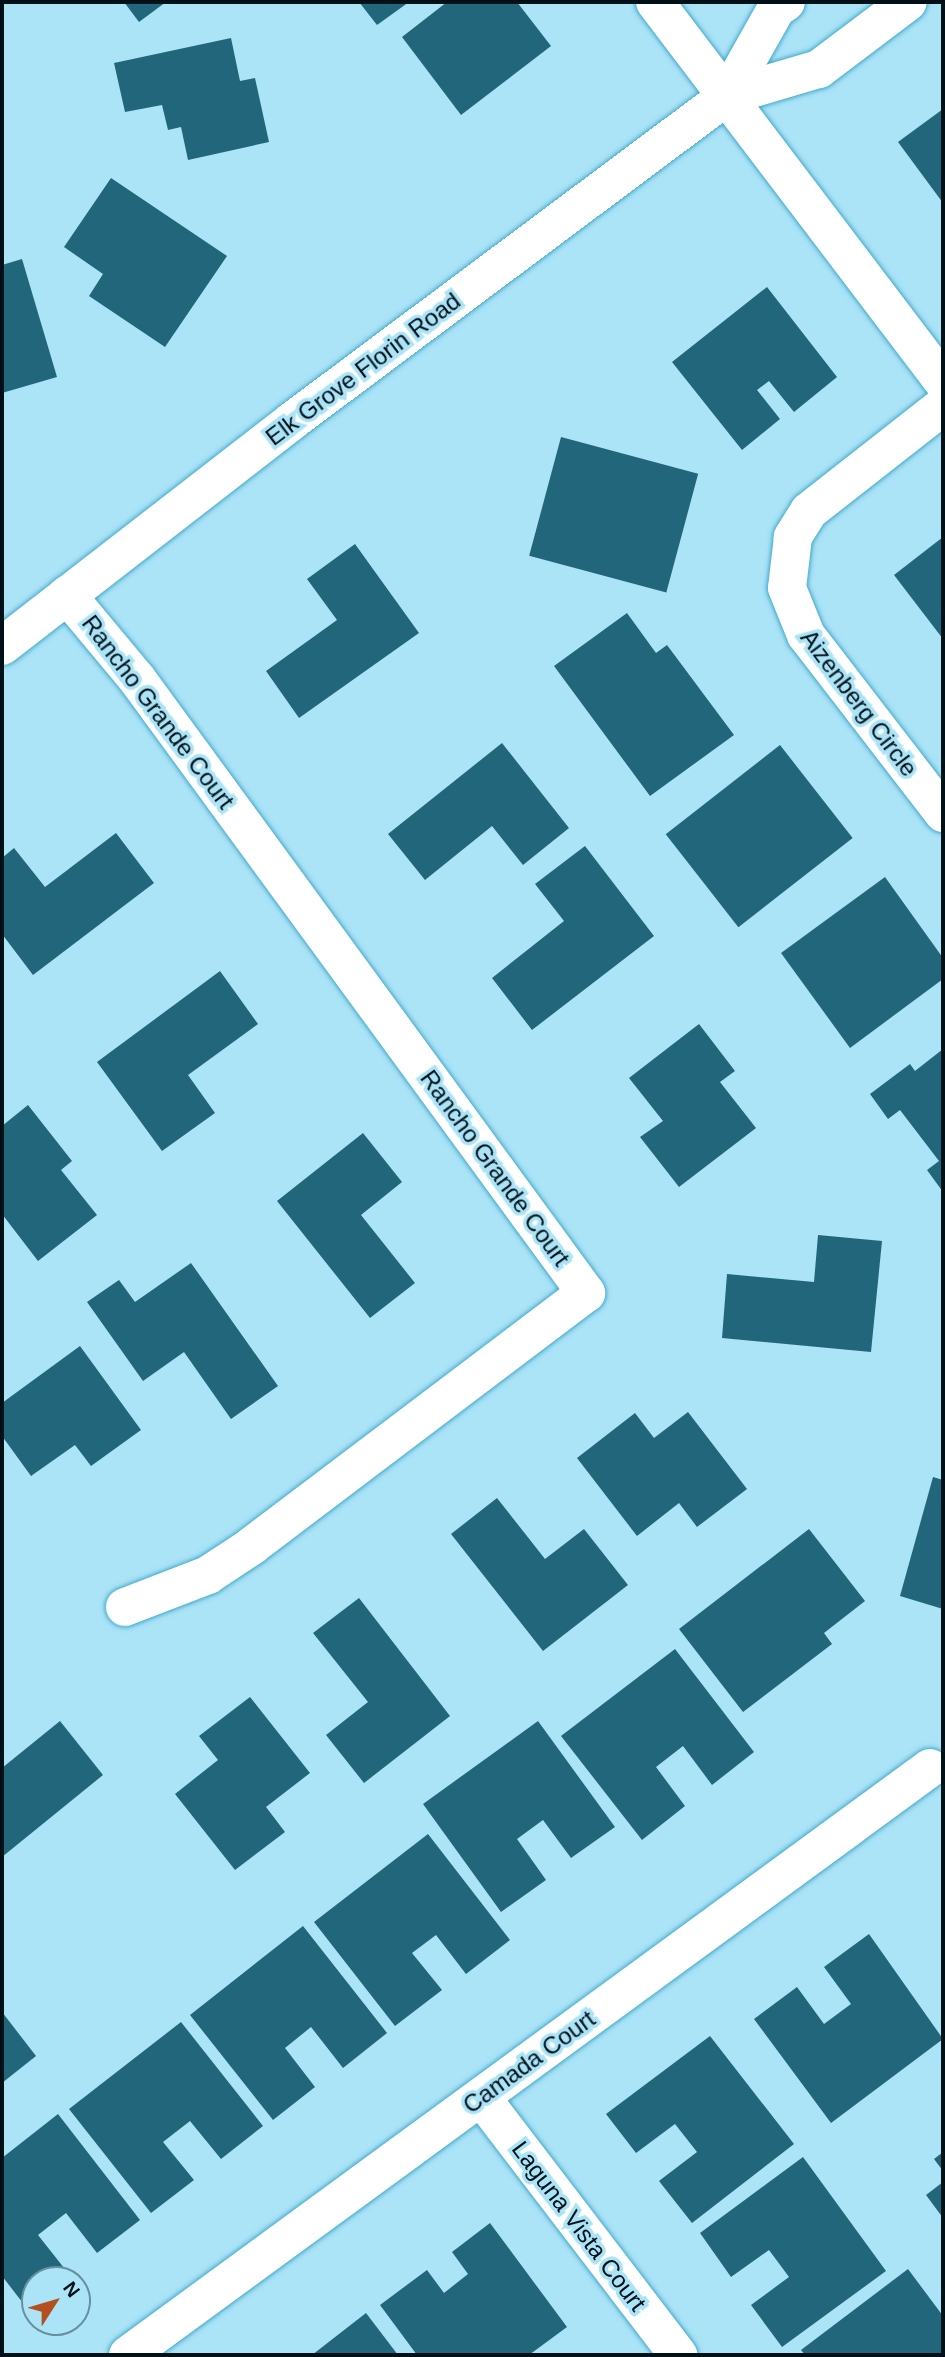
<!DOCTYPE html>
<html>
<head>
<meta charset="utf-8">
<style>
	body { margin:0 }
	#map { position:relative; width:945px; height:2357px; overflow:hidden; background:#abe3f7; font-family:Arial,sans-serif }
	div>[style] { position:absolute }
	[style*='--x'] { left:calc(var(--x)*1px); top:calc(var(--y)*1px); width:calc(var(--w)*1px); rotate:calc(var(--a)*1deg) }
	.building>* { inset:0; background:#22667b; transform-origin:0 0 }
	.roads { filter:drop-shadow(0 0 2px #42aacb) drop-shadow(0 0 2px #42aacb) }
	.minor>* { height:38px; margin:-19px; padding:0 19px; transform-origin:19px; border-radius:19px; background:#fff }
	.secondary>* { height:38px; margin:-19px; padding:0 19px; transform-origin:19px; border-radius:19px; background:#fff }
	span { translate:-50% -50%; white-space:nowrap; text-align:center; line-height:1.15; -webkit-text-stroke:7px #abe3f7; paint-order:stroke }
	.street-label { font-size:24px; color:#001017 }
	.frame { position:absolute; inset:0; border:4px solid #001017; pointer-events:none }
	.north { position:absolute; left:21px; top:2266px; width:70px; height:70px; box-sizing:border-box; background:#abe3f7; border:2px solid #678f9d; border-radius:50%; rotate:53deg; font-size:19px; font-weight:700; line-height:28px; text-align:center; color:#001017 }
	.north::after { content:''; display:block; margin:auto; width:24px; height:32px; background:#b44f20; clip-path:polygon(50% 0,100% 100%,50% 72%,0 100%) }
</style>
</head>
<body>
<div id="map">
	<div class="building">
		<div style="clip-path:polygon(124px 2px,166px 2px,139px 22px)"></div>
		<div style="clip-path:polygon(359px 2px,409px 2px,377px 25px)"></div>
		<div style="clip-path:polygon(447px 2px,517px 2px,551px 46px,461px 115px,402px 37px)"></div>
		<div style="clip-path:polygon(231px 38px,240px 81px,255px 78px,269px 142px,188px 160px,181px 127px,168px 130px,162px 105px,125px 112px,114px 63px)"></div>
		<div style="clip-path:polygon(943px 109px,943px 203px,898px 142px)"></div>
		<div style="clip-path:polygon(111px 178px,227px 256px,165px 347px,89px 296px,103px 274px,64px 247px)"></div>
		<div style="clip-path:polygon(22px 259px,57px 377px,2px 393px,2px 265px)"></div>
		<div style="clip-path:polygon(767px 287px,837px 377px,794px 412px,769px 381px,757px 390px,780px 419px,742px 450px,672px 362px)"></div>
		<div style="left:561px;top:437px;width:142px;height:123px;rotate:15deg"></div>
		<div style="clip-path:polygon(943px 537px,943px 639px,894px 575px)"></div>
		<div style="clip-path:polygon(355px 544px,419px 633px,299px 718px,266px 671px,337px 620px,307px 579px)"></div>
		<div style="clip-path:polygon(627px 613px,656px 653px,667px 645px,734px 735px,650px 796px,554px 666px)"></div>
		<div style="clip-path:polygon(502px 743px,569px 828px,523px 865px,492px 826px,425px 880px,388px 834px)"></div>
		<div style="left:780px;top:745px;width:118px;height:145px;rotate:52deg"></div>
		<div style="clip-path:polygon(116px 833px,154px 883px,33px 975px,2px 934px,2px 858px,14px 848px,45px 887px)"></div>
		<div style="clip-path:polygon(585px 846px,654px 936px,532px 1030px,492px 978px,564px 921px,535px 884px)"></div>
		<div style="clip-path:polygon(885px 877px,943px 958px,943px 979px,850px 1048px,781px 953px)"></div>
		<div style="clip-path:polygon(220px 971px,258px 1024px,188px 1075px,215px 1113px,162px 1151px,97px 1062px)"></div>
		<div style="clip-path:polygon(699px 1024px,735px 1071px,720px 1082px,756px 1128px,679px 1187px,640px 1137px,663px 1121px,629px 1078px)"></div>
		<div style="clip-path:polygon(943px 1049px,943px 1192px,927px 1170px,939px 1161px,900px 1110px,888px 1119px,870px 1094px,910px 1064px,915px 1071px)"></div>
		<div style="clip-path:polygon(28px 1105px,72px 1161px,61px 1170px,97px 1215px,38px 1261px,2px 1214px,2px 1126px)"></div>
		<div style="clip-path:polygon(363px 1133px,402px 1182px,361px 1215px,415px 1283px,370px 1318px,277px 1201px)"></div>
		<div style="clip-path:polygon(818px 1235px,882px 1241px,871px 1352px,722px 1338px,727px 1274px,814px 1282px)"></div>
		<div style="clip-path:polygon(191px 1263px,278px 1386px,231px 1419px,184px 1352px,143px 1381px,87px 1302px,119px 1280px,135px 1302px)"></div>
		<div style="clip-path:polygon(80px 1346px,141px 1430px,91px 1466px,75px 1445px,31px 1476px,2px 1436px,2px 1403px)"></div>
		<div style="clip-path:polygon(688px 1412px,747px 1489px,697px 1527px,679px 1503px,637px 1536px,577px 1458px,635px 1413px,654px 1438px)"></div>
		<div style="clip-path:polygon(933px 1477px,943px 1480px,943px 1609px,900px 1596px)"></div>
		<div style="clip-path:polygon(497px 1498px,545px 1559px,584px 1529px,628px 1585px,543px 1651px,451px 1534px)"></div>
		<div style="clip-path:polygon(809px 1529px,865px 1601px,824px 1633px,832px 1644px,743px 1712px,679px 1629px)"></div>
		<div style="clip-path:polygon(359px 1598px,450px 1716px,364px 1783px,326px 1735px,368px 1702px,313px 1633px)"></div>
		<div style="clip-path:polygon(675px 1649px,754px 1752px,712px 1785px,683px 1746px,656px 1767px,685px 1806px,642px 1840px,561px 1736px)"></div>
		<div style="clip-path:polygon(250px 1697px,310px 1773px,266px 1807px,285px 1832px,235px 1870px,175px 1794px,218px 1760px,199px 1736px)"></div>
		<div style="clip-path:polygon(60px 1721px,103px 1775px,2px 1857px,2px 1768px)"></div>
		<div style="clip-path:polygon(538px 1721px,615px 1827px,571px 1858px,543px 1820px,517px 1839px,546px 1880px,501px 1912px,423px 1804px)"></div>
		<div style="clip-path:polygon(428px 1834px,510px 1940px,466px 1974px,436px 1935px,412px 1953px,442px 1990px,395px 2026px,314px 1922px)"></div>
		<div style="clip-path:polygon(303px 1926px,387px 2033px,343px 2068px,311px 2027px,285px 2048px,315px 2087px,273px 2120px,190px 2015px)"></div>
		<div style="clip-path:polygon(869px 1934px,943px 2039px,831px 2123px,754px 2019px,797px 1987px,824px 2024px,851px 2004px,824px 1967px)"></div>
		<div style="clip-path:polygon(2px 2012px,36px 2056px,2px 2083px)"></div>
		<div style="clip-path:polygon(181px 2022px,263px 2126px,221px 2159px,190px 2121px,163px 2142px,194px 2180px,151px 2213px,69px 2109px)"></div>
		<div style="clip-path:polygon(710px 2036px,794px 2144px,692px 2223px,659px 2181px,697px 2152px,675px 2124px,636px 2153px,606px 2114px)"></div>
		<div style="clip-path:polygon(58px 2114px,140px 2220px,97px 2253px,66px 2213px,38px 2235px,68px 2273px,60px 2280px,35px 2280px,35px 2299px,26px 2307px,2px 2276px,2px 2158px)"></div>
		<div style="clip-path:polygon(943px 2152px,943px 2171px,934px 2159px)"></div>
		<div style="clip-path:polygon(803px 2157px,886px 2271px,782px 2347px,751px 2305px,789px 2277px,769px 2250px,731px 2277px,700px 2233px)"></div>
		<div style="clip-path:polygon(943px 2182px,943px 2218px,926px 2195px)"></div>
		<div style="clip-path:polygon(490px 2223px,567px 2327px,529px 2355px,417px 2355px,380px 2305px,427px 2270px,444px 2293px,468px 2274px,452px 2252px)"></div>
		<div style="clip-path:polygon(908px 2269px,943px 2316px,943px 2355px,805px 2355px,801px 2350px)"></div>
		<div style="clip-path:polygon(366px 2313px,398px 2355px,312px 2355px)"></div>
	</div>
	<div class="roads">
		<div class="minor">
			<div style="--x:655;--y:2;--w:476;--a:52.8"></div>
			<div style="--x:943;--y:406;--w:170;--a:141.9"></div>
			<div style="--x:809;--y:511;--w:31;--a:122"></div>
			<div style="--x:793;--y:537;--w:51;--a:96.7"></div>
			<div style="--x:787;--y:588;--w:51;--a:68"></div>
			<div style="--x:806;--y:635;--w:225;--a:52.4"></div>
			<div style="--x:67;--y:595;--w:109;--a:50.2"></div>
			<div style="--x:137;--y:679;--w:761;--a:53.82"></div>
			<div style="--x:586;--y:1293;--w:419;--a:142.9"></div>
			<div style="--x:252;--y:1546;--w:53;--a:146.6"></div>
			<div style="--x:208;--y:1575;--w:89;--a:158.9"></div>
			<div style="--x:481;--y:2097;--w:325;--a:52.6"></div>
			<div style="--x:128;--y:2355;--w:994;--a:-36.2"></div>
		</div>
		<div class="secondary">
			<div style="--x:727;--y:96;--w:100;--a:-60.6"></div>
			<div style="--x:776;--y:9;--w:12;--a:-35"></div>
			<div style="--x:2;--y:646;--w:367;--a:-37.8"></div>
			<div style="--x:292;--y:421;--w:543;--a:-36.76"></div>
			<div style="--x:727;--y:96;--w:96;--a:-16.4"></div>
			<div style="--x:819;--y:69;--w:111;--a:-37"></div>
		</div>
	</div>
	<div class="street-label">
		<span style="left:363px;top:369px;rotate:-37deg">Elk Grove Florin Road</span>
		<span style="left:859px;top:703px;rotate:53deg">Aizenberg Circle</span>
		<span style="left:158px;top:712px;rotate:53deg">Rancho Grande Court</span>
		<span style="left:495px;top:1168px;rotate:54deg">Rancho Grande Court</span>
		<span style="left:529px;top:2062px;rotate:-36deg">Camada Court</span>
		<span style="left:579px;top:2226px;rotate:53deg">Laguna Vista Court</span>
	</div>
	<div class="frame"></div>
	<div class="north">N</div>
</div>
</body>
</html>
